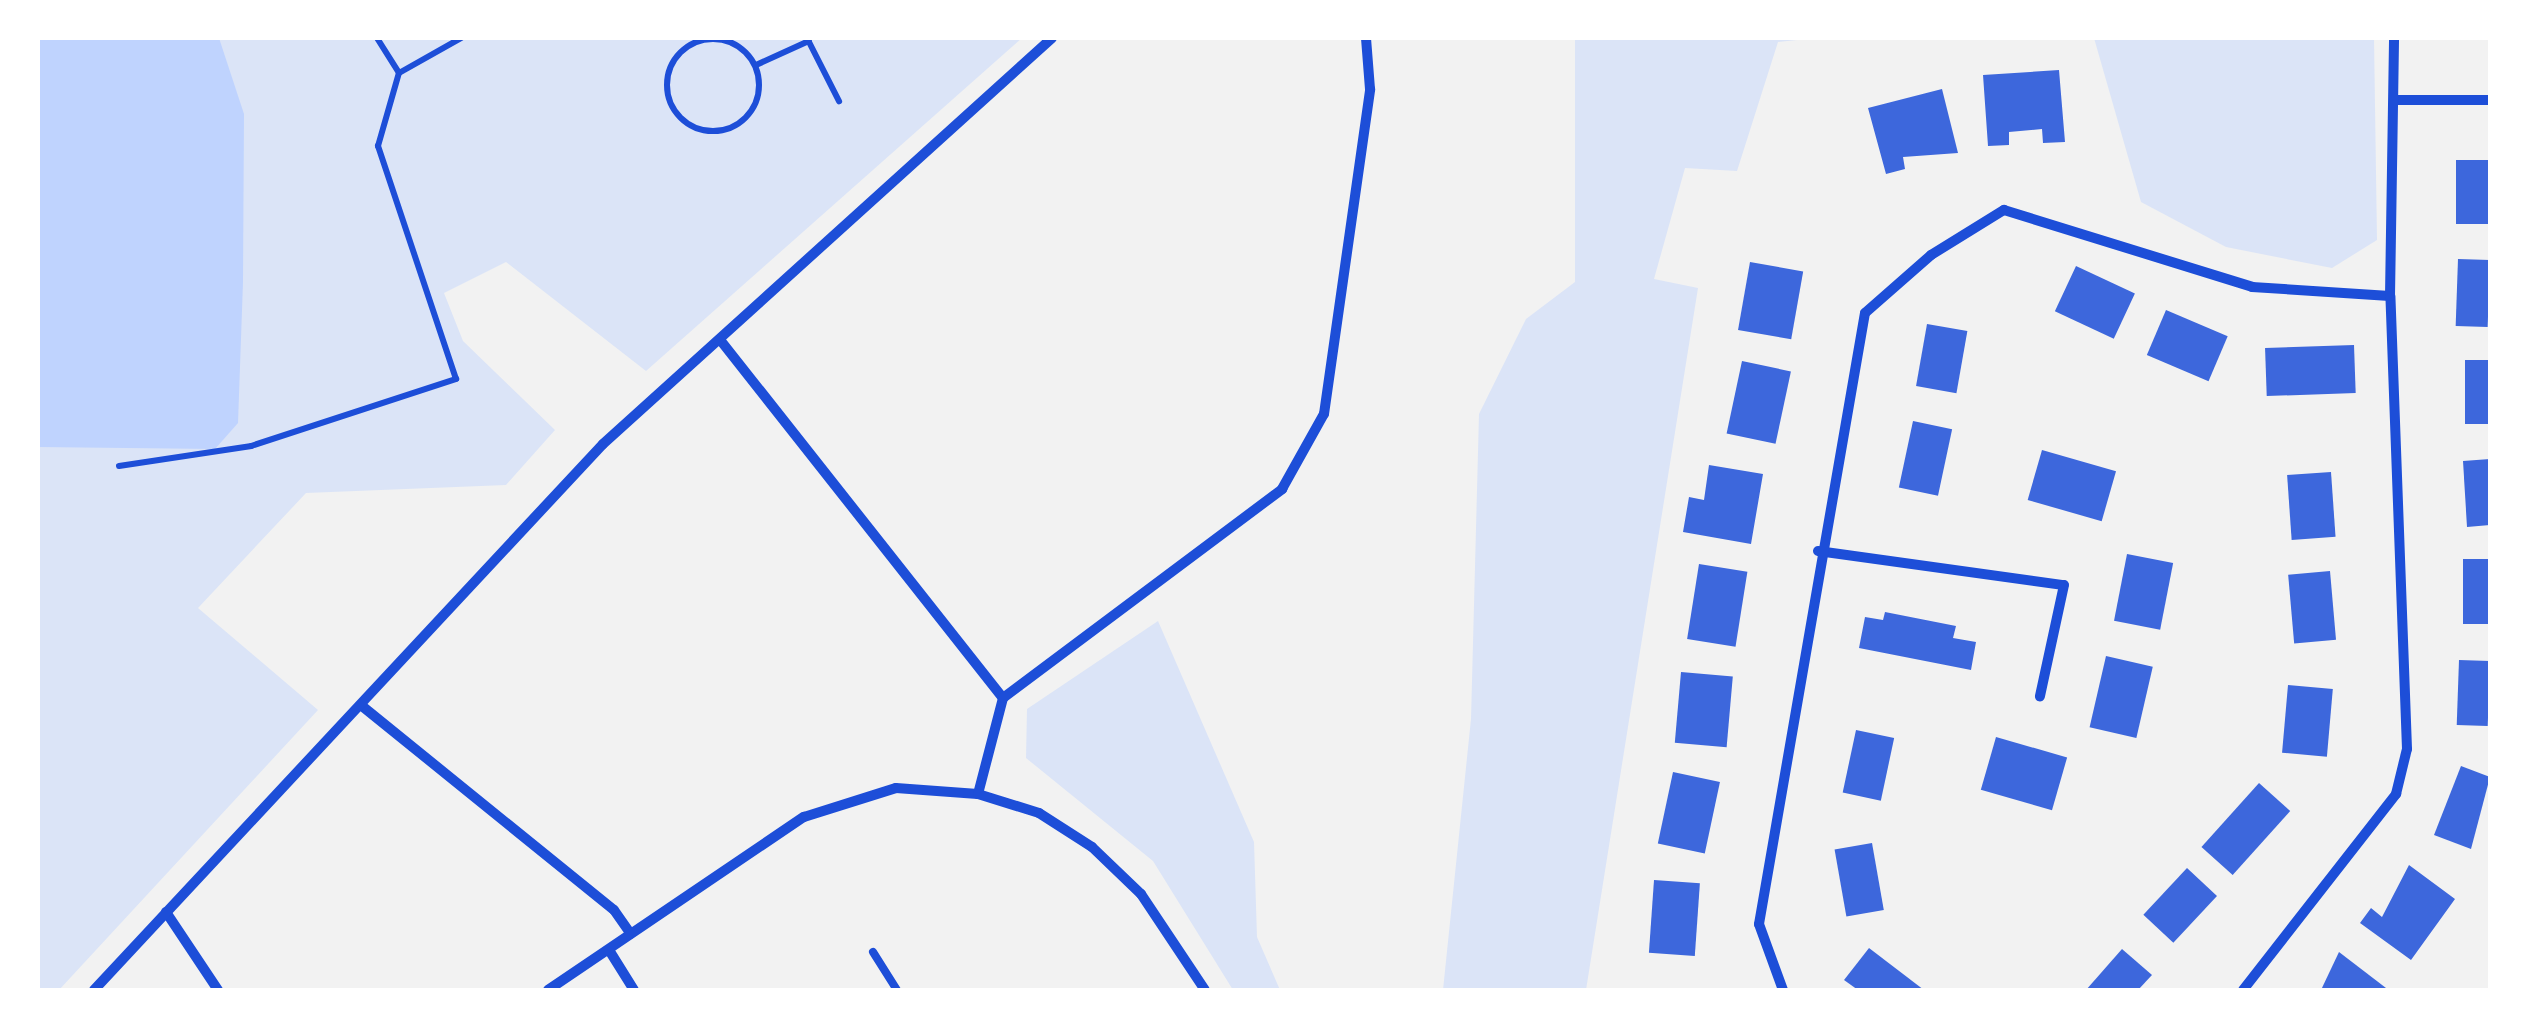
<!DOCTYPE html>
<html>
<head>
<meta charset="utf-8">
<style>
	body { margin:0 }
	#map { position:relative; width:2528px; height:1028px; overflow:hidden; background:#f2f2f2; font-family:"Open Sans",sans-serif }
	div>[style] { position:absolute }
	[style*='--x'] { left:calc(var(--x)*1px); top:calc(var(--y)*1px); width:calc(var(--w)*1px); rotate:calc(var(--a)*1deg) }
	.green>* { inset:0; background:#dbe4f7 }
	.water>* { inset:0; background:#bfd3fe }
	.building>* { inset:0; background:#3d67dc; transform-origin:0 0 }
	.path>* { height:6px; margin:-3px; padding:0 3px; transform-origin:3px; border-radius:3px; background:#1d4ed8 }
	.path>.ring { margin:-3px; padding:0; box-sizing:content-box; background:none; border:6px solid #1d4ed8; border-radius:50% }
	.service>* { height:8px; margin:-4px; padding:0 4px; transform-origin:4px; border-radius:4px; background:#1d4ed8 }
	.minor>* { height:10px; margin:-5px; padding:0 5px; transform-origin:5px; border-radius:5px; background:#1d4ed8 }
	span { translate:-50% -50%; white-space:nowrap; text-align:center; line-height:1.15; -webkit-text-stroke:10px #fff; paint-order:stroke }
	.frame { position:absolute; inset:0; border:40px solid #fff; pointer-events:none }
</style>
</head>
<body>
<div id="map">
	<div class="green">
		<div style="clip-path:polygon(38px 38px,1022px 38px,646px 371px,506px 262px,444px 293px,463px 341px,555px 430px,506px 485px,306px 493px,198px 608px,318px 710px,59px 990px,38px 990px)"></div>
		<div style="clip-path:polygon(1575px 38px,1816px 38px,1778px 42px,1737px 171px,1685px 168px,1654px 279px,1698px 288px,1586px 990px,1443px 990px,1471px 719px,1479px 414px,1526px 319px,1575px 282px)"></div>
		<div style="clip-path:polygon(2094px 38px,2374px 38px,2377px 240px,2332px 268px,2226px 247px,2141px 202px)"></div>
		<div style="clip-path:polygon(1158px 621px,1254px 842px,1257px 937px,1280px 990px,1233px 990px,1153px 861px,1026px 758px,1027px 709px)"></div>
	</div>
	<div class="water">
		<div style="clip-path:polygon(38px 38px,219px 38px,244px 114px,243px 282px,238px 423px,215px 449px,38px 447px)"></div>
	</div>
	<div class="building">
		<div style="clip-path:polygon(2059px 70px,2065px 142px,2043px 143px,2042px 129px,2009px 132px,2009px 145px,1988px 146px,1983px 75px)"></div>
		<div style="clip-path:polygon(1942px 89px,1958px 153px,1903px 157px,1905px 169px,1886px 174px,1868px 108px)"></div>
		<div style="left:2490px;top:160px;width:64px;height:34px;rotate:90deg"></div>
		<div style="left:2458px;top:259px;width:32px;height:67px;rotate:2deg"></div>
		<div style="left:1750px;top:262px;width:54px;height:69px;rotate:10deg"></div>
		<div style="left:2076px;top:266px;width:65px;height:50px;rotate:25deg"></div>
		<div style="left:2166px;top:310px;width:67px;height:49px;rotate:23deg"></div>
		<div style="left:1927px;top:324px;width:41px;height:63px;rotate:10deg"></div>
		<div style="left:2354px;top:345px;width:48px;height:89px;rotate:88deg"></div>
		<div style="left:2465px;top:360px;width:25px;height:64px"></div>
		<div style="left:1742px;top:361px;width:50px;height:74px;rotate:12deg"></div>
		<div style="left:1913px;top:421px;width:40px;height:68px;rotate:12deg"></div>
		<div style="left:2042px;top:450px;width:77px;height:52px;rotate:16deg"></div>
		<div style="clip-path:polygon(2490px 459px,2490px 525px,2467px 527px,2463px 461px)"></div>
		<div style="clip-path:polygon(1709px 465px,1763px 474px,1751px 544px,1683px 532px,1689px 497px,1704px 500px)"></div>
		<div style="left:2331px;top:472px;width:65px;height:44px;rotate:86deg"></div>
		<div style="left:2127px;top:554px;width:47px;height:68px;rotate:11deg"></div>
		<div style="left:2463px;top:559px;width:27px;height:65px"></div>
		<div style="left:1699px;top:564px;width:49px;height:76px;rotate:9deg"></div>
		<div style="left:2330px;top:571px;width:69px;height:42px;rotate:85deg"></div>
		<div style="clip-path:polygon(1885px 612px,1956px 626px,1953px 638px,1976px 642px,1971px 670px,1859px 648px,1865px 617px,1883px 620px)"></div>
		<div style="left:2106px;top:656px;width:48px;height:73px;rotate:13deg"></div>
		<div style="left:2459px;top:660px;width:31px;height:65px;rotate:2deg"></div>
		<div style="left:1681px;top:672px;width:52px;height:71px;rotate:5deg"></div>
		<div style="left:2288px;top:685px;width:45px;height:68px;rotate:5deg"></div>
		<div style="left:1856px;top:730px;width:39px;height:64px;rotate:12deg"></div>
		<div style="left:1996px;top:737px;width:74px;height:55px;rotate:16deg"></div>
		<div style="clip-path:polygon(2461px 766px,2490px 777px,2471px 849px,2434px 835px)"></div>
		<div style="left:1673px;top:772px;width:48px;height:73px;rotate:12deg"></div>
		<div style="left:2259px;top:783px;width:42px;height:86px;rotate:42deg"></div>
		<div style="left:1872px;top:843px;width:68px;height:38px;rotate:80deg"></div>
		<div style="clip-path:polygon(2409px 865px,2455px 899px,2411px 960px,2360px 923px,2371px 908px,2382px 917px)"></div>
		<div style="left:2187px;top:868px;width:41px;height:64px;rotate:43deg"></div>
		<div style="left:1654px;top:880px;width:46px;height:73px;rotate:4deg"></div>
		<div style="clip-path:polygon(1869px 948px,1924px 990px,1858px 990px,1844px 980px)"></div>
		<div style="clip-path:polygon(2122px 949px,2152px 975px,2138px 990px,2086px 990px)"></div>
		<div style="clip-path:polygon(2339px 952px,2386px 988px,2384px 990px,2321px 990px)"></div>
	</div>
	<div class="path">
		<div style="--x:377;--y:38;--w:41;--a:57.8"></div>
		<div style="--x:807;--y:38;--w:71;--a:63.1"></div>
		<div class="ring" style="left:667px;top:39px;width:86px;height:86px"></div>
		<div style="--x:756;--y:65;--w:58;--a:-24.4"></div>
		<div style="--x:119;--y:466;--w:134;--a:-8.6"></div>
		<div style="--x:251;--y:446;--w:216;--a:-18.1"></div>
		<div style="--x:456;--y:379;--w:246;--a:-108.5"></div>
		<div style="--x:378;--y:146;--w:76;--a:-74"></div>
		<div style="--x:399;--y:73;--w:71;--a:-29.4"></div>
	</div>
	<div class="service">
		<div style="--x:873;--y:952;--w:45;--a:57.7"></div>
	</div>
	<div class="minor">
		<div style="--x:2394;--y:100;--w:96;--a:0"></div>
		<div style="--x:721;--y:341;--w:455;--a:51.7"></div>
		<div style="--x:1818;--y:551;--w:248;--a:7.9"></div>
		<div style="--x:2064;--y:585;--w:114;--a:102.2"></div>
		<div style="--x:362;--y:706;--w:324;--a:39"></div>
		<div style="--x:614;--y:910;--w:29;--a:55"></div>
		<div style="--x:978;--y:794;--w:99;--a:-75.4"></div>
		<div style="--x:1003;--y:698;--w:349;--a:-36.8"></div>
		<div style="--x:1282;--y:489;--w:86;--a:-60.8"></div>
		<div style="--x:1324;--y:414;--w:328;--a:-81.9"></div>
		<div style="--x:1370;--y:89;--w:51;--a:-94.5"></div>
		<div style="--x:166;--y:912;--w:94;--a:56.3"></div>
		<div style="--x:609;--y:950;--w:47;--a:58"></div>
		<div style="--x:94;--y:990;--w:746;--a:-47.01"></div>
		<div style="--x:603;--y:444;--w:605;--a:-42.12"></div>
		<div style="--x:548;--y:990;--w:309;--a:-34.1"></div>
		<div style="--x:804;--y:817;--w:96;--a:-17.5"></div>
		<div style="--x:896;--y:788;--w:82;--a:4.2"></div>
		<div style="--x:978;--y:794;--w:64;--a:17.3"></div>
		<div style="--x:1039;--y:813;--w:63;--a:32.7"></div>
		<div style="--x:1092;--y:847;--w:68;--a:43.8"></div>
		<div style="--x:1141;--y:894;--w:115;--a:56.3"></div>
		<div style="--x:1783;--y:990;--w:70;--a:-110"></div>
		<div style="--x:1759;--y:924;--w:620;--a:-80.16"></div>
		<div style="--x:1865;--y:313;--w:88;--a:-41.3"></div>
		<div style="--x:1931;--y:255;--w:86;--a:-31.7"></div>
		<div style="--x:2004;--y:210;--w:260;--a:17.2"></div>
		<div style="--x:2252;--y:287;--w:138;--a:3.7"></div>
		<div style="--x:2243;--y:990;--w:249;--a:-52"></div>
		<div style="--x:2396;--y:794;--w:46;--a:-76.3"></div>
		<div style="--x:2407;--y:749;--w:453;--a:-92.1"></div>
		<div style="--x:2390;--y:296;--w:258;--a:-89.1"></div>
	</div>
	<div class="frame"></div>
</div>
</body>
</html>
